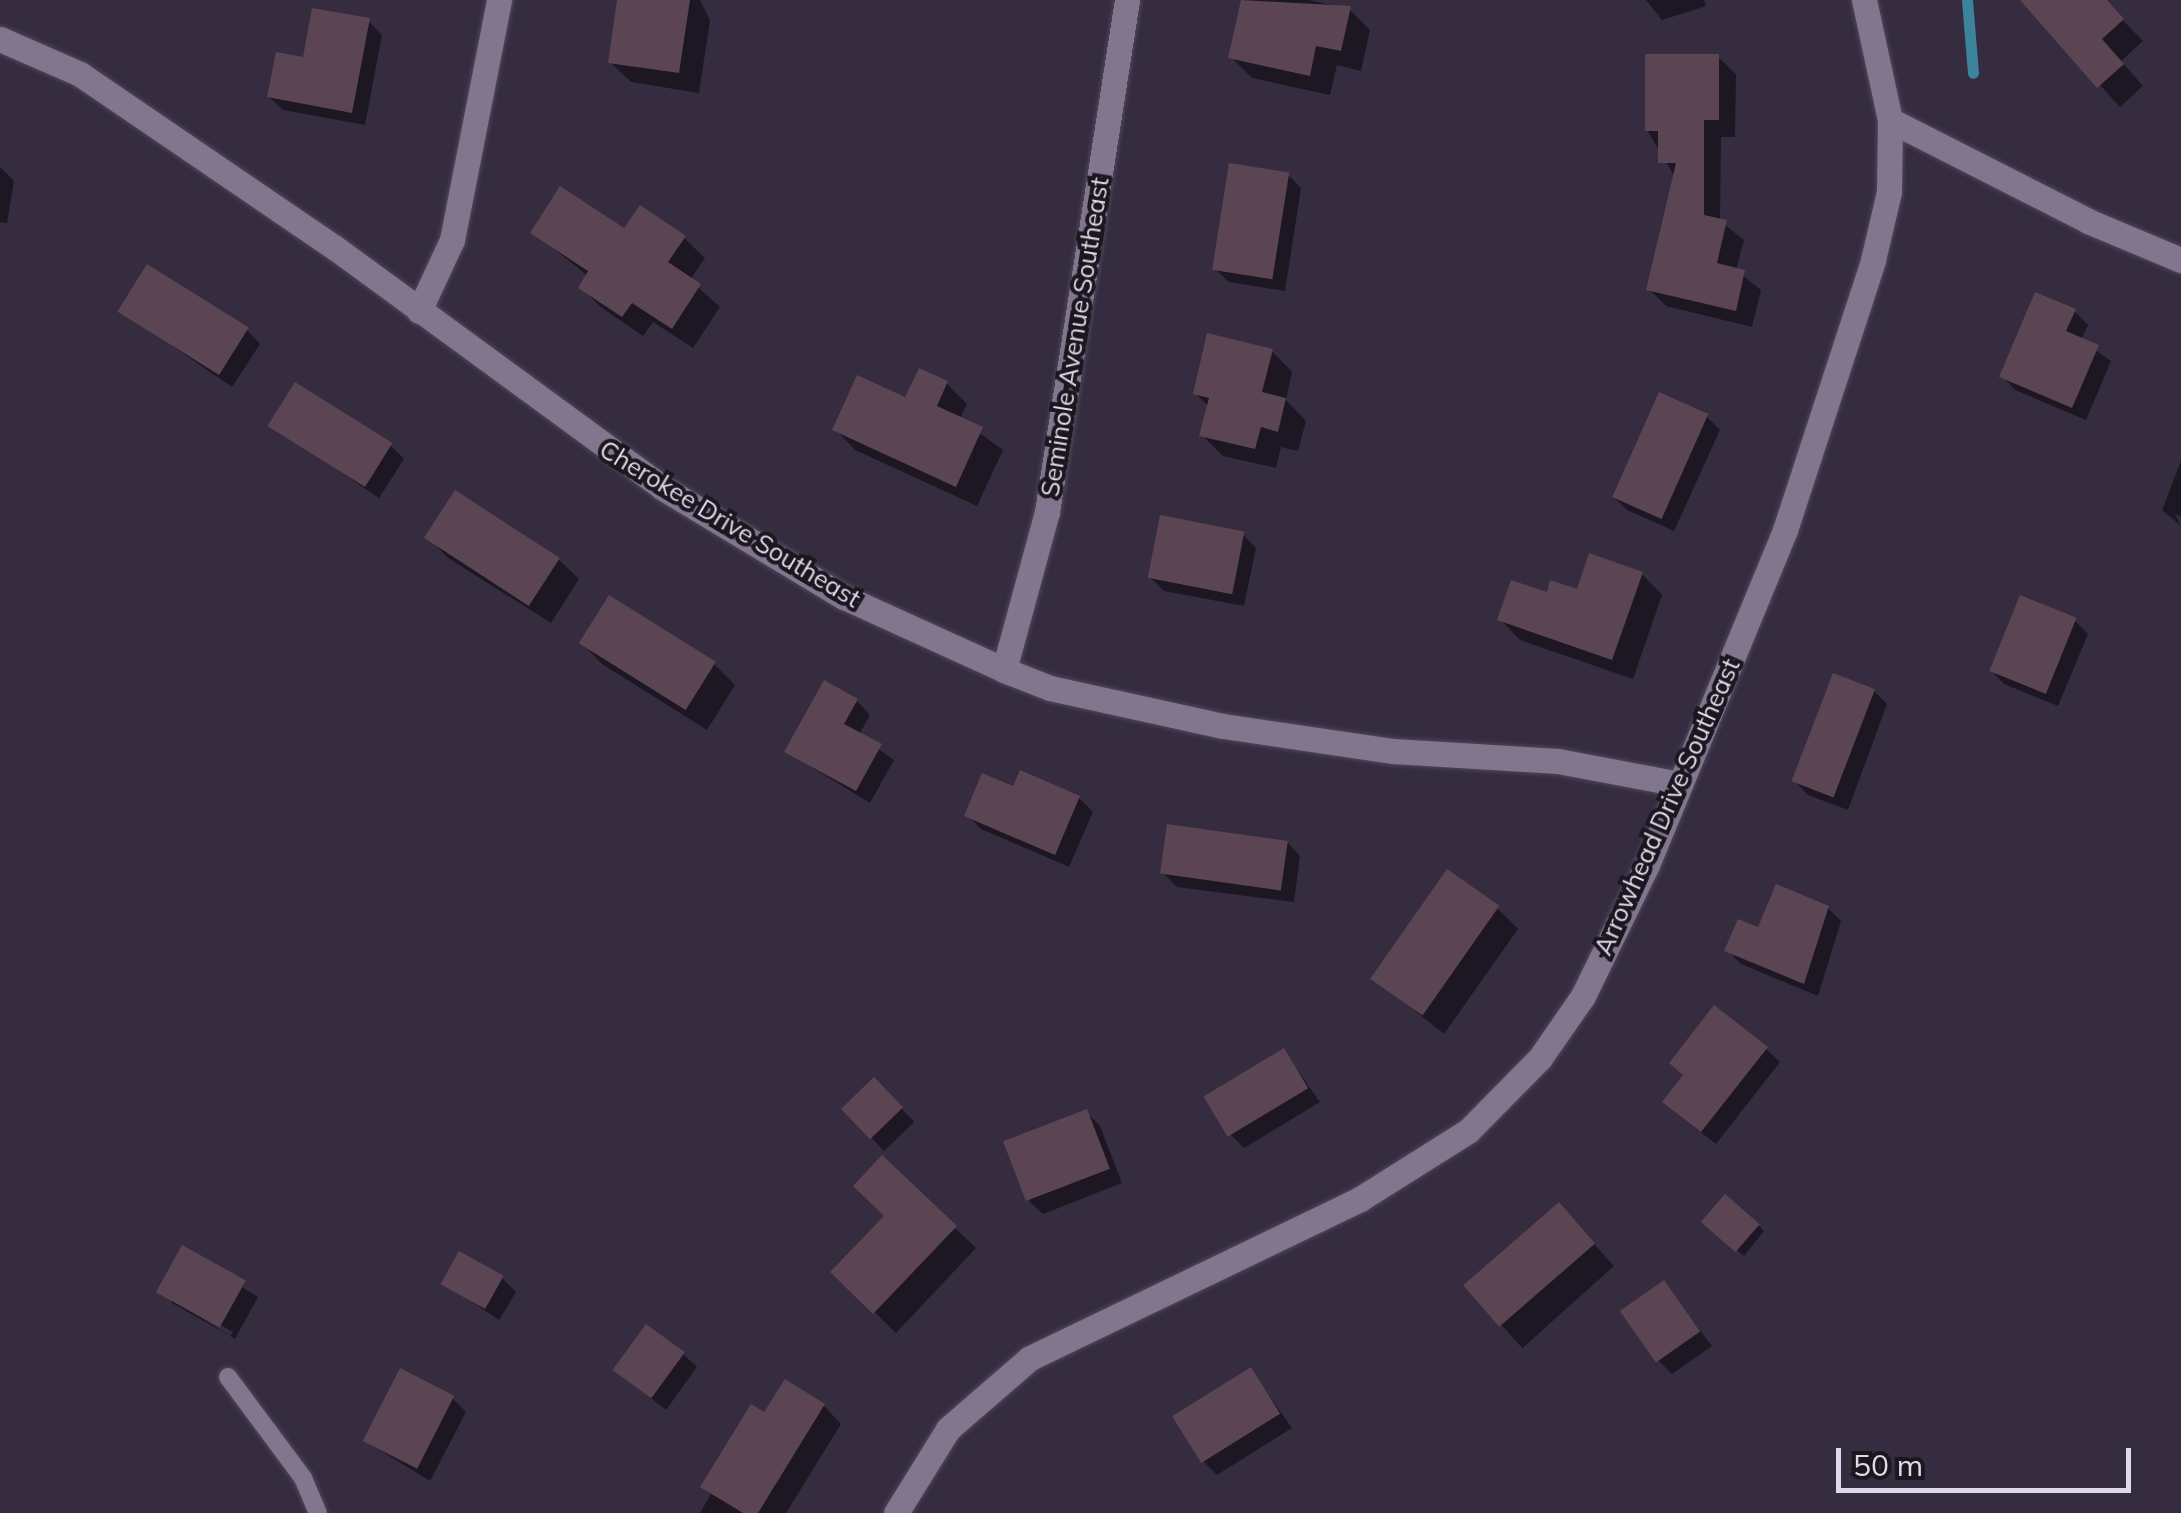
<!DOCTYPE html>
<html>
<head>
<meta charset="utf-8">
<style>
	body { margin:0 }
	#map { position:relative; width:2181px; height:1513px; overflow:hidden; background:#352c40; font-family:Mulish,sans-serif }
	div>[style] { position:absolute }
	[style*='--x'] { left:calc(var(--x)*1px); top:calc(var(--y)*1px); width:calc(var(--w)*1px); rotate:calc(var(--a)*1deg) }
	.shadow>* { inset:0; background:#0007; transform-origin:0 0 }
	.stream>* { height:11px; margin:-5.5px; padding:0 5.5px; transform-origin:5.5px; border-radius:5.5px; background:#3b849c }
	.building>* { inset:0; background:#5b4553; transform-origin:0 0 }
	.roads { filter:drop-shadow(0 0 2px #4f4759) drop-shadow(0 0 2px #4f4759) }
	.lane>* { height:18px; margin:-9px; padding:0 9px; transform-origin:9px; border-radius:9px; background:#81768d }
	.street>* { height:25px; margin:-12.5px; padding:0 12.5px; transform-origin:12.5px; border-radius:12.5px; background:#81768d }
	span { translate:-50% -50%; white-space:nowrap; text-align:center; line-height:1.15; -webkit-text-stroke:8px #1b1720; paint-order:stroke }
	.street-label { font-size:25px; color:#dfdae7 }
	.scale { position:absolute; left:1836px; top:1448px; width:295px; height:45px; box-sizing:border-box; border:5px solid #dfdae7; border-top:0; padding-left:12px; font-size:30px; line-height:35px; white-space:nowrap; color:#dfdae7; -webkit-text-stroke:8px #1b1720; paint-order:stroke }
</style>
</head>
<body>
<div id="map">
	<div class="shadow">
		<div style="clip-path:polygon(620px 0,700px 0,710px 20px,699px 93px,631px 82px,610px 62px)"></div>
		<div style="clip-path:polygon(1244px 0,1309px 0,1349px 9px,1370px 30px,1361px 71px,1337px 65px,1330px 95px,1252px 78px,1231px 57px)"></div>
		<div style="clip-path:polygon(1646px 0,1704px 0,1706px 6px,1662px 20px)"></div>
		<div style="clip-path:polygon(2023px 0,2103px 0,2143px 41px,2121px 61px,2143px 86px,2120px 107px)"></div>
		<div style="clip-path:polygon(368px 21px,382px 35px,365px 125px,283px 110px,269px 97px,305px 60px)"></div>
		<div style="clip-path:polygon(1718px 57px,1736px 74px,1735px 137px,1721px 137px,1720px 221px,1744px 240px,1736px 270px,1761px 290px,1752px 327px,1666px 306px,1649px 289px,1675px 177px,1647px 130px)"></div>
		<div style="clip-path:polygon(0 167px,14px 181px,7px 223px,0 222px)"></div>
		<div style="clip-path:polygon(1288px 175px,1301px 188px,1285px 291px,1229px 282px,1215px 269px)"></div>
		<div style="clip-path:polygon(533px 232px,684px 238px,705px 258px,690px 280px,720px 307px,693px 348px,653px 322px,643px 336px,602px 308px,581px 288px,588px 276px)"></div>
		<div style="clip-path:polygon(120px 310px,247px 330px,260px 344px,232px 387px)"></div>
		<div style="clip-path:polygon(2074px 311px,2088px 325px,2081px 340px,2111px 361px,2086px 420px,2015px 390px,2002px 376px)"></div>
		<div style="clip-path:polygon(1272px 351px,1292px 372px,1286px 400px,1306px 421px,1298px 451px,1281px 447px,1276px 468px,1223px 456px,1202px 435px,1209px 407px,1195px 393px)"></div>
		<div style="clip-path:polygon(946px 383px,967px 404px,960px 419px,1003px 450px,977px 506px,855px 450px,835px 429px)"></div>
		<div style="clip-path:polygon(1706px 416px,1720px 430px,1674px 531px,1627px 510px,1614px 497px)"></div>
		<div style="clip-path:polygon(271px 425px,390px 445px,404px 459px,379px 498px)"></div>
		<div style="clip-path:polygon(2181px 461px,2181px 517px,2175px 514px,2181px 526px,2162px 510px)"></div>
		<div style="clip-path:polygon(1242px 534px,1256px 548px,1244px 606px,1164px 591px,1150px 577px)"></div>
		<div style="clip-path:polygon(428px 537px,558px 559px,579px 579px,551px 623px,448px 558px)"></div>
		<div style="clip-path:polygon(1642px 574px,1662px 595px,1633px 679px,1520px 640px,1500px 619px,1548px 596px)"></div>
		<div style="clip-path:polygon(2074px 620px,2088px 634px,2058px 706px,2004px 684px,1991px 670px)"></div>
		<div style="clip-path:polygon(582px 643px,714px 664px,735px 685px,707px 730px,602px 664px)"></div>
		<div style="clip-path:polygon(1874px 691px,1887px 704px,1848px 810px,1808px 795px,1795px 781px)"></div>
		<div style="clip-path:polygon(857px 701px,870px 715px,859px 735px,894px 760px,870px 803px,787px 752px)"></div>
		<div style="clip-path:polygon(1015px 789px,1079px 798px,1093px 812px,1069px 867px,981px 829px,967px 815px)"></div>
		<div style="clip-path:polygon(1287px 842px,1300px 856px,1294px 902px,1177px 887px,1163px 873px)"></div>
		<div style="clip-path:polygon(1497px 908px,1518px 929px,1444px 1034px,1373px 977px)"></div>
		<div style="clip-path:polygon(1828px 908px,1841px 921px,1818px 996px,1741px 964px,1727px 950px)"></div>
		<div style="clip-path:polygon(1766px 1049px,1780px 1062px,1716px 1144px,1679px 1115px)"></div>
		<div style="clip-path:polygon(1284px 1051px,1320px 1102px,1244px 1148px,1231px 1135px)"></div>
		<div style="left:874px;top:1080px;width:58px;height:42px;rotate:46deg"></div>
		<div style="clip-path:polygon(1086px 1112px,1100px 1126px,1122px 1183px,1043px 1214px,1029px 1201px)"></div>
		<div style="left:1559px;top:1205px;width:82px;height:123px;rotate:48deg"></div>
		<div style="clip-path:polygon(1758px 1225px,1764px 1231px,1744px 1256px,1711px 1228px)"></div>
		<div style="clip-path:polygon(955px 1228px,976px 1248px,896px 1333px,834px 1272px)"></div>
		<div style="clip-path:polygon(evenodd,183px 1249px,258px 1297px,235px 1339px,159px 1291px,183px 1249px,172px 1297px,233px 1332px,230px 1336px,172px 1303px,172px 1297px)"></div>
		<div style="clip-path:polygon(502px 1278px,516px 1292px,499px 1320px,444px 1283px)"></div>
		<div style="clip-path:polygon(1663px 1283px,1712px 1346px,1672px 1374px,1659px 1361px)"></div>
		<div style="clip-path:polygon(683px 1354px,697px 1367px,666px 1410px,616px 1370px)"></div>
		<div style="clip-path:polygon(1251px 1370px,1292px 1428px,1217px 1475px,1203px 1461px)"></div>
		<div style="clip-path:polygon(452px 1398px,466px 1412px,430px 1481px,365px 1441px)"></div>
		<div style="clip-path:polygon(824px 1406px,841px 1424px,786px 1513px,700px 1513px,711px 1494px,704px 1486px,765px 1416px)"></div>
	</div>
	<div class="stream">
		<div style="--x:1967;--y:0;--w:73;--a:85.3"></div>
	</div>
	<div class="building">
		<div style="clip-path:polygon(617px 0,690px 0,679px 73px,608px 63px)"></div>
		<div style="clip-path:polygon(1241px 0,1351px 6px,1341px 51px,1316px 46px,1310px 76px,1228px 58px)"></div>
		<div style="clip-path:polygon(2020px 0,2107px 0,2124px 19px,2102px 39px,2124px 64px,2097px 88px)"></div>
		<div style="clip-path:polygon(312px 8px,370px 18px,352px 113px,267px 97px,276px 52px,303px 57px)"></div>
		<div style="clip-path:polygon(1645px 54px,1719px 54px,1719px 120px,1704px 120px,1704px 215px,1727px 220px,1717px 263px,1745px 270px,1736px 311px,1646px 290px,1676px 163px,1658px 163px,1658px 131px,1645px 131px)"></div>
		<div style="left:1229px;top:163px;width:61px;height:108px;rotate:9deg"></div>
		<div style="clip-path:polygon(560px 186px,624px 228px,640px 205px,686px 236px,668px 262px,701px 284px,672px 329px,632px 303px,622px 317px,578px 288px,588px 271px,530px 233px)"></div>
		<div style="left:147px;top:264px;width:120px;height:56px;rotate:32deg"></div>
		<div style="clip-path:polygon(2035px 292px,2076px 309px,2066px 331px,2099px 345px,2072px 408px,1999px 377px)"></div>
		<div style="clip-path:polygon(1207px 333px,1273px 349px,1262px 392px,1286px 398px,1278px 432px,1261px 427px,1255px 449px,1199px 436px,1209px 398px,1193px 394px)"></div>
		<div style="clip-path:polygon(919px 368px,948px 381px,937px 406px,983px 427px,956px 487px,832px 430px,857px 375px,905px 397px)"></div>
		<div style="left:295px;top:382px;width:115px;height:52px;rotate:32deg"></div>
		<div style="left:1659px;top:392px;width:54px;height:115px;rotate:24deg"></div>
		<div style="left:455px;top:490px;width:125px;height:57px;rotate:33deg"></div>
		<div style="left:1160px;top:515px;width:86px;height:64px;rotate:11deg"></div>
		<div style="clip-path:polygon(1589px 553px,1643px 572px,1612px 660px,1497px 620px,1511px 580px,1547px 592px,1550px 580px,1577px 589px)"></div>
		<div style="left:609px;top:595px;width:126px;height:57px;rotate:32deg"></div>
		<div style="left:2020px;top:595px;width:61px;height:82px;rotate:22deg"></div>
		<div style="left:1833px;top:673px;width:45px;height:116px;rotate:21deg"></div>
		<div style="clip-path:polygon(824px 680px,858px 699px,844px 724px,882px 744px,856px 791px,784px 752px)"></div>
		<div style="clip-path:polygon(1020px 770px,1080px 796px,1055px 855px,964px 816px,982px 773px,1013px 786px)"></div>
		<div style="left:1167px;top:824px;width:122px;height:50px;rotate:8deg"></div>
		<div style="left:1447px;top:869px;width:64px;height:134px;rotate:35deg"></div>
		<div style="clip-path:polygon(1776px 884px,1829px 906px,1804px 984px,1724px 951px,1738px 919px,1758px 927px)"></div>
		<div style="clip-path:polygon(1714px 1005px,1768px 1047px,1701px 1132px,1662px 1102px,1683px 1075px,1669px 1063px)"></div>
		<div style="left:1284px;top:1048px;width:47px;height:94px;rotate:59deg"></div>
		<div style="left:874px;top:1077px;width:42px;height:46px;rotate:46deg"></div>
		<div style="left:1087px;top:1109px;width:64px;height:90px;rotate:69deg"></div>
		<div style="clip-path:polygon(882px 1155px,957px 1226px,873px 1314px,830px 1272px,884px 1216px,853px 1186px)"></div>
		<div style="left:1725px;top:1194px;width:46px;height:37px;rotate:41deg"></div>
		<div style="left:1559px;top:1202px;width:55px;height:127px;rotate:49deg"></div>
		<div style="left:182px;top:1245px;width:73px;height:54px;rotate:29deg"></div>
		<div style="left:459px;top:1251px;width:51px;height:38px;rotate:29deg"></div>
		<div style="left:1664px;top:1280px;width:63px;height:54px;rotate:55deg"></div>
		<div style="left:646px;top:1324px;width:48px;height:57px;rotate:36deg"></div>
		<div style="left:1251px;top:1367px;width:55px;height:93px;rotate:58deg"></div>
		<div style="left:400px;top:1368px;width:61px;height:82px;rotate:27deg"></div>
		<div style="clip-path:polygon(785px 1379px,825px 1404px,758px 1513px,743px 1513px,700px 1487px,751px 1404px,764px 1412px)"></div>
	</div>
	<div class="roads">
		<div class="lane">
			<div style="--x:228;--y:1377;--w:126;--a:53.4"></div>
			<div style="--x:303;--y:1478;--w:38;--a:67"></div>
		</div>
		<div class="street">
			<div style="--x:0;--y:39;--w:87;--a:23.6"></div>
			<div style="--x:80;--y:74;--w:307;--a:34.3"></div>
			<div style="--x:334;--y:247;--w:408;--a:36.2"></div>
			<div style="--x:663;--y:488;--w:211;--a:31.1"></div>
			<div style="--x:844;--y:597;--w:176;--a:24.5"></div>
			<div style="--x:1004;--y:670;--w:49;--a:21.4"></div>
			<div style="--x:1050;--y:688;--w:177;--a:12.4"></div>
			<div style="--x:1223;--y:726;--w:172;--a:8.4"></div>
			<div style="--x:1393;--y:751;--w:165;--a:3.5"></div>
			<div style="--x:1558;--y:761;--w:124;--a:10.7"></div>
			<div style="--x:1890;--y:120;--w:222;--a:27"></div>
			<div style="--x:2088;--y:221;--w:101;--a:22.8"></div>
			<div style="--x:419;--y:311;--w:78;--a:-65.1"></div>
			<div style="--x:452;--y:240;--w:245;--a:-78.9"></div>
			<div style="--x:1004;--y:670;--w:164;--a:-74.8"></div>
			<div style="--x:1047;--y:512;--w:518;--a:-81.12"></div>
			<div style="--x:896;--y:1513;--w:99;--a:-58.2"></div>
			<div style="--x:948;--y:1429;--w:108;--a:-40.9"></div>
			<div style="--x:1030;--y:1358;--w:366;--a:-25.7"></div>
			<div style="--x:1360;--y:1199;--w:128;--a:-32.2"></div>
			<div style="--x:1468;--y:1131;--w:103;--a:-45.4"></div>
			<div style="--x:1540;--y:1058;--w:75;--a:-55.3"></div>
			<div style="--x:1583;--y:996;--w:146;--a:-64"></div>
			<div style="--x:1647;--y:865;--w:362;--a:-67.6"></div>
			<div style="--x:1785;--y:530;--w:284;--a:-71.9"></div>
			<div style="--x:1873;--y:260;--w:70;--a:-76.8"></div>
			<div style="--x:1889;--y:192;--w:72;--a:-89.2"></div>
			<div style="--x:1890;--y:120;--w:123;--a:-102.2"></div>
		</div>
	</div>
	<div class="street-label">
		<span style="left:1075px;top:337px;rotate:-81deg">Seminole Avenue Southeast</span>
		<span style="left:730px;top:524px;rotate:31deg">Cherokee Drive Southeast</span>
		<span style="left:1667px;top:807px;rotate:-66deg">Arrowhead Drive Southeast</span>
	</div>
	<div class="scale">50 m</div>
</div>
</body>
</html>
